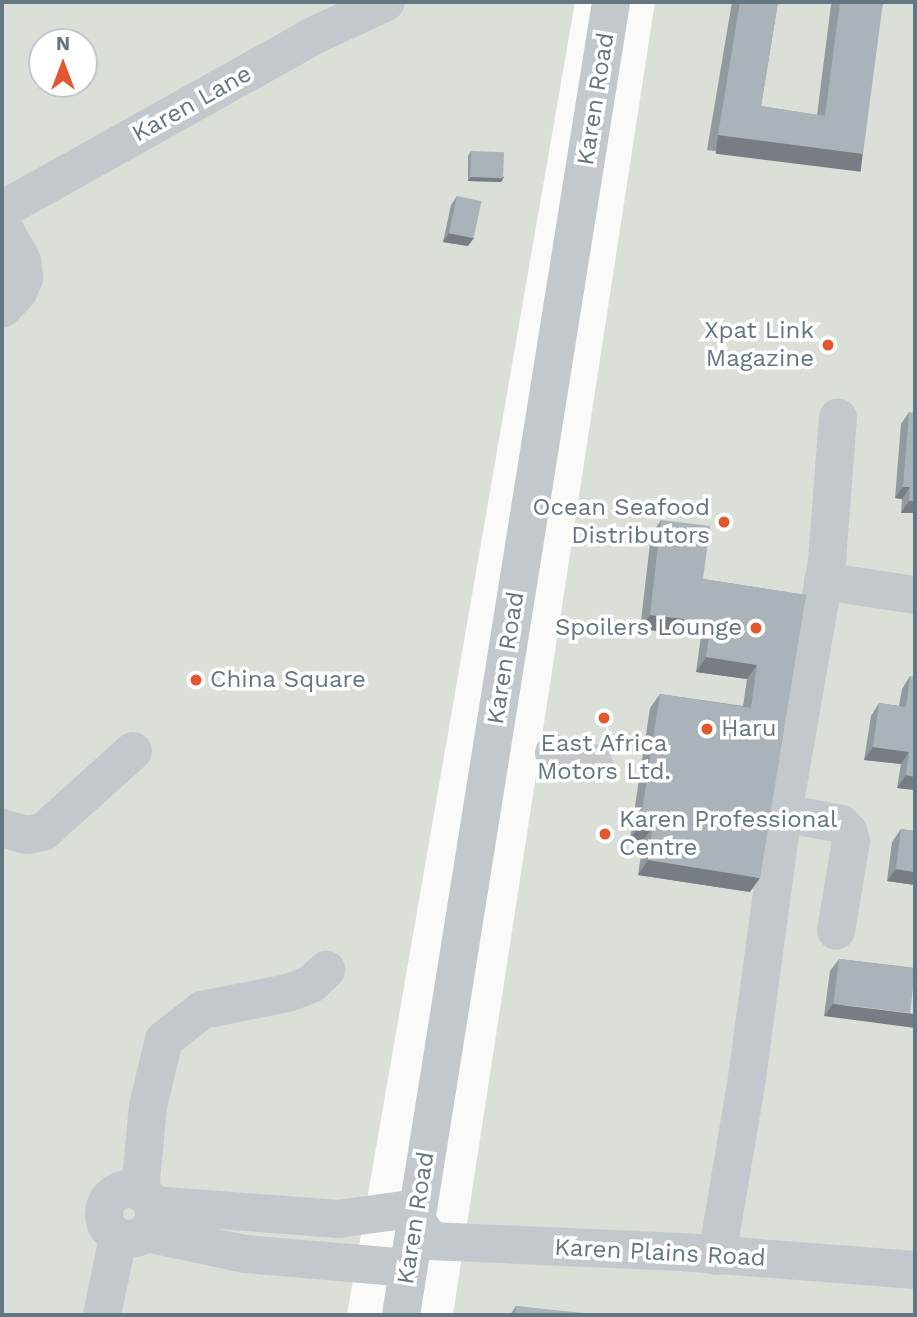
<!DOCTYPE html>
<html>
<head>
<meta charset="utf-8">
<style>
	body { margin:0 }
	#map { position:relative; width:917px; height:1317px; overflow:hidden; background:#fafaf8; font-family:"Work Sans",sans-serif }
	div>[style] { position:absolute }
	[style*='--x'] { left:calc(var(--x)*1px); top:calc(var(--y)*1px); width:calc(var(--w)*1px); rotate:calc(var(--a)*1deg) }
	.green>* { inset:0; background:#dadfd7 }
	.minor>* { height:38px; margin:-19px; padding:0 19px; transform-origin:19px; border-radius:19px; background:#c3c8cc }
	.minor>.ring { margin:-19px; padding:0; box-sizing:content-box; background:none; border:38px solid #c3c8cc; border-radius:50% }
	.wall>* { inset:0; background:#929a9f }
	.shaded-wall>* { inset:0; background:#777d82; transform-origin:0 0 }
	.building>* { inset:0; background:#aab3b9; transform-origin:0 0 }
	.dots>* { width:19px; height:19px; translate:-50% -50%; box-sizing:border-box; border:4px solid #fff; border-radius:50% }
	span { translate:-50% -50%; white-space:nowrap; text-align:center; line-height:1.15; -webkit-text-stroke:7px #fff; paint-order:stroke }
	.street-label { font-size:24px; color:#657683 }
	.poi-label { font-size:24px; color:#657683 }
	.right { translate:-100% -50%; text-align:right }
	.left { translate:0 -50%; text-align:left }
	.frame { position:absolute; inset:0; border:4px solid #657683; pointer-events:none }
	.north { position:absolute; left:28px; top:28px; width:70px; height:70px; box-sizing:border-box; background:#fff; border:2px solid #c1c8cd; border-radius:50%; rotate:0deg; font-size:19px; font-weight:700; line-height:28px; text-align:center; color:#657683 }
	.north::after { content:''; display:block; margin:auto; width:24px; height:32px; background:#e4572e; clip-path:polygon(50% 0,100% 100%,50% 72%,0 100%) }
</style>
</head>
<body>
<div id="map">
	<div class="green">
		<div style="clip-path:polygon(evenodd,2px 2px,575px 2px,347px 1315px,2px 1315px,2px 2px,42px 42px,84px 42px,84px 84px,42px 84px,42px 42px)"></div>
		<div style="clip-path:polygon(655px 2px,915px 2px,915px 1315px,453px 1315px)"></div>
	</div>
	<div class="minor">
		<div style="--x:2;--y:210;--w:359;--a:-29.2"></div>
		<div style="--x:315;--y:35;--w:78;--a:-24.9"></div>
		<div style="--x:2;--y:225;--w:41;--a:60.9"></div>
		<div style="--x:22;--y:261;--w:17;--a:83"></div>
		<div style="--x:24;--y:278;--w:15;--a:113"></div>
		<div style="--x:18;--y:292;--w:23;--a:133"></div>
		<div style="--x:823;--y:581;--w:93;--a:8.7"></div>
		<div style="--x:554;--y:753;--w:41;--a:14"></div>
		<div style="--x:783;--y:813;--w:59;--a:10.7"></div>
		<div style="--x:841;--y:824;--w:10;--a:45"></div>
		<div style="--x:848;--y:831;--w:10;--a:73"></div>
		<div style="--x:851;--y:841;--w:91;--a:99.5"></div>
		<div style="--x:2;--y:828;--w:26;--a:16"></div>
		<div style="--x:27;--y:835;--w:16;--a:-11"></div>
		<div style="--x:43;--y:832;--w:121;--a:-42"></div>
		<div class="ring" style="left:104px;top:1189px;width:12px;height:12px"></div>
		<div style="--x:140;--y:1191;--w:85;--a:-84.6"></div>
		<div style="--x:148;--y:1106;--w:68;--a:-76.4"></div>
		<div style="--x:164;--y:1040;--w:48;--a:-38.3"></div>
		<div style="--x:202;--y:1010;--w:88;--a:-11.2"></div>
		<div style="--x:288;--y:993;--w:25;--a:-21"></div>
		<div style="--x:311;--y:984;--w:21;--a:-43"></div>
		<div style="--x:153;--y:1205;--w:186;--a:4.3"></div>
		<div style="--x:338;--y:1219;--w:80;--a:-7.9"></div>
		<div style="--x:415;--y:1219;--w:27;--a:54"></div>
		<div style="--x:431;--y:1241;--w:250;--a:2.5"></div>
		<div style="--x:681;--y:1252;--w:235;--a:4.4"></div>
		<div style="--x:146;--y:1233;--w:101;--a:12"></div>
		<div style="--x:245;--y:1254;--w:164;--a:4.9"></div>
		<div style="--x:717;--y:1256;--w:181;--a:-80.4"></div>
		<div style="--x:747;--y:1078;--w:267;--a:-82.3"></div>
		<div style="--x:783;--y:813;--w:257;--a:-80.1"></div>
		<div style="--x:827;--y:560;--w:143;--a:-85.6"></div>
		<div style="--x:102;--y:1315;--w:79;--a:-78.3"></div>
		<div style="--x:401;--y:1315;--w:1330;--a:-80.91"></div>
	</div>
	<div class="wall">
		<div style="clip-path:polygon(732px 2px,778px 2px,761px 106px,817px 115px,831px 5px,833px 2px,883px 2px,853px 169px,707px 150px)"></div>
		<div style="clip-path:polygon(471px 151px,504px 177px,501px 182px,468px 181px,468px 156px)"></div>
		<div style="clip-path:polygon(457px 196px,468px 246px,443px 242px,451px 205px)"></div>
		<div style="clip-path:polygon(909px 412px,915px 513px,901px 513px,902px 499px,895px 498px,901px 424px)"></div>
		<div style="clip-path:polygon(661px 520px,703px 579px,806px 595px,750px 892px,638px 875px,643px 841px,630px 839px,650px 708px,660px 694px,743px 706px,747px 679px,696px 672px,701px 636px,640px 629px,651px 535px)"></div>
		<div style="clip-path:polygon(910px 676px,915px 790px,897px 788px,901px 764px,864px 760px,871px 716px,879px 703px,899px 706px,902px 689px)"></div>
		<div style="clip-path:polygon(915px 820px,915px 885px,887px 881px,892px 842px,901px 829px,914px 831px)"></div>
		<div style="clip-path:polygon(839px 959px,915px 968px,824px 1016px,830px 971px)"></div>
		<div style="clip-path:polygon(516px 1306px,583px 1315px,510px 1315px)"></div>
	</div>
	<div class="shaded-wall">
		<div style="left:718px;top:135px;width:146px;height:19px;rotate:7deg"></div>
		<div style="clip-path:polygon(471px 177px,504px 177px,501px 182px,468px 181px)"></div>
		<div style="clip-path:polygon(449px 233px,474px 238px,468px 246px,443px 242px)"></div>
		<div style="clip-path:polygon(903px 487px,910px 487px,902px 499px,895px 498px)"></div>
		<div style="clip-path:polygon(909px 501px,915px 501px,915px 513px,901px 513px)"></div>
		<div style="clip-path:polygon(650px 615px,711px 622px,701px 636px,640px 629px)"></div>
		<div style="clip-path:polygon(706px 657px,757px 665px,747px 679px,696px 672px)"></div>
		<div style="clip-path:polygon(873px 747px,909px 752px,901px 764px,864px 760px)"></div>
		<div style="clip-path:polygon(906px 775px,915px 777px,915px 790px,897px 788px)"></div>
		<div style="clip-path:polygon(640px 824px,653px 826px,643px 841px,630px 839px)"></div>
		<div style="clip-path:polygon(648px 860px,760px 878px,750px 892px,638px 875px)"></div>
		<div style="clip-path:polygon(896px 869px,915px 872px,915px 885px,887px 881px)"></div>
		<div style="clip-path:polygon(833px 1004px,915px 1014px,915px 1028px,824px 1016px)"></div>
	</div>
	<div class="building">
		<div style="clip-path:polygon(740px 2px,778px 2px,761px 106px,825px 116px,840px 2px,883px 2px,863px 154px,718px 135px)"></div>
		<div style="left:471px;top:151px;width:33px;height:26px;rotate:2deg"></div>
		<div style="left:457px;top:196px;width:25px;height:38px;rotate:12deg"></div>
		<div style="clip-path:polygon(909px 412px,915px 413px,915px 501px,909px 501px,910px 487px,903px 487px)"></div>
		<div style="clip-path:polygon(661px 520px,710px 526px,703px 579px,806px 595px,760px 878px,648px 860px,653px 826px,640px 824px,660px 694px,751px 708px,757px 665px,706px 657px,711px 622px,650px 615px)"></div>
		<div style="clip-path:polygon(910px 676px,915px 677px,915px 777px,906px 775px,909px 752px,873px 747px,879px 703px,906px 707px)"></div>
		<div style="clip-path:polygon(901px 829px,915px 831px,915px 872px,896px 869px)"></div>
		<div style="left:839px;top:959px;width:77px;height:45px;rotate:7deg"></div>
		<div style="clip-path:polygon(516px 1306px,583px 1313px,583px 1315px,515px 1315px)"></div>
	</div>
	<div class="dots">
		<div style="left:828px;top:345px;background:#e4572e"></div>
		<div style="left:724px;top:522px;background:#e4572e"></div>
		<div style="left:756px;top:628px;background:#e4572e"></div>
		<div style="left:196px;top:680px;background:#e4572e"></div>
		<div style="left:604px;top:718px;background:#e4572e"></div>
		<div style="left:707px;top:729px;background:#e4572e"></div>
		<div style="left:605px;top:834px;background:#e4572e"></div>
	</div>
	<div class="street-label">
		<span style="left:596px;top:99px;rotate:-81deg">Karen Road</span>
		<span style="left:192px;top:104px;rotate:-29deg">Karen Lane</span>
		<span style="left:506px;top:658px;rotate:-81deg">Karen Road</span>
		<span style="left:416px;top:1218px;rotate:-81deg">Karen Road</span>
		<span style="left:660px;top:1253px;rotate:3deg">Karen Plains Road</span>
	</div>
	<div class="poi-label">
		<span class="right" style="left:814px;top:345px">Xpat Link<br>Magazine</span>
		<span class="right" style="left:710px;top:522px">Ocean Seafood<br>Distributors</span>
		<span class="right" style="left:742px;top:628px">Spoilers Lounge</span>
		<span class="left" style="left:210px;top:680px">China Square</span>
		<span class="left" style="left:721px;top:729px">Haru</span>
		<span style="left:604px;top:758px">East Africa<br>Motors Ltd.</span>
		<span class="left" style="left:619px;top:834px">Karen Professional<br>Centre</span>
	</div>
	<div class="frame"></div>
	<div class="north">N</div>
</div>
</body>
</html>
